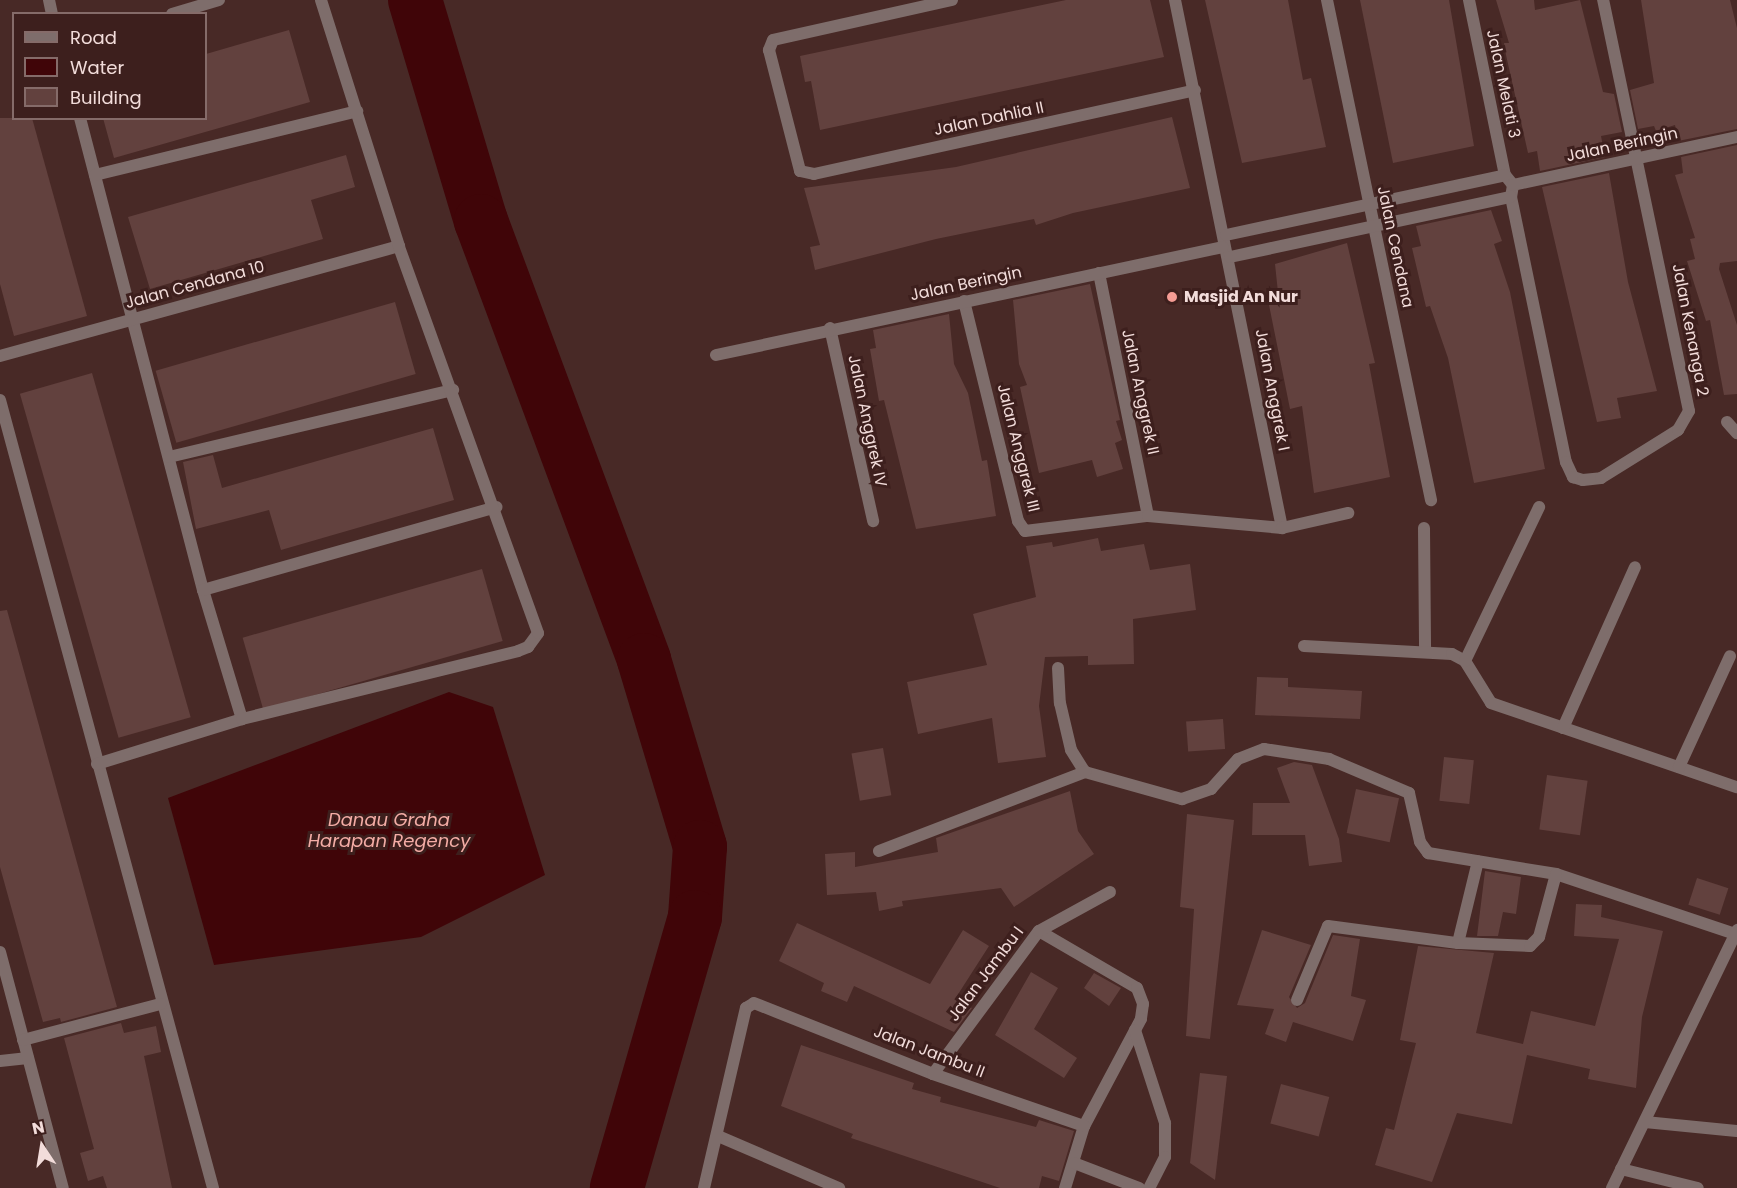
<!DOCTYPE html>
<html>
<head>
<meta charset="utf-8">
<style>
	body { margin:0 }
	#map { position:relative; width:1737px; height:1188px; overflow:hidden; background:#482926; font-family:Poppins,sans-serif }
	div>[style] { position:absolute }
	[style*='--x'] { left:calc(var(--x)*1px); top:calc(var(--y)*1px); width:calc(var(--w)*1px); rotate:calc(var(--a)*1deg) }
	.water>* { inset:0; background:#400508 }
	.river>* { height:54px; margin:-27px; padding:0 27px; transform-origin:27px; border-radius:27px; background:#400508 }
	.building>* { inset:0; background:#62413e; transform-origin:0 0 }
	.lane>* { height:12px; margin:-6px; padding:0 6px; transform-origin:6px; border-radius:6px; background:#7e6d6b }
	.street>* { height:12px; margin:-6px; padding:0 6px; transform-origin:6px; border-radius:6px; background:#7e6d6b }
	.dots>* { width:16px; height:16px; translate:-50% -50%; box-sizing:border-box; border:3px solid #3d1f1d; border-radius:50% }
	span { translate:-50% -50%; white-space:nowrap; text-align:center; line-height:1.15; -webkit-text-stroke:6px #3d1f1d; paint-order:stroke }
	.street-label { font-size:16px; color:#f2dcda }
	.poi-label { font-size:16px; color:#f2dcda; font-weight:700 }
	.left { translate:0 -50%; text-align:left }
	.water-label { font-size:18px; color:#f3aca5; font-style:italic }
	.legend { position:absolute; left:12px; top:12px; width:195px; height:108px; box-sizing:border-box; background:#3d1f1d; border:2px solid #856b69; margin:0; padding:8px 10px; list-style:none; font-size:18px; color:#f2dcda }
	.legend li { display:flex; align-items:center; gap:12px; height:30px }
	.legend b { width:30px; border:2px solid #856b69 }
	.north { position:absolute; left:12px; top:1116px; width:60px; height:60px; -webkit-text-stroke:4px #3d1f1d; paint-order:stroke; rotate:348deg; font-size:16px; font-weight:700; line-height:24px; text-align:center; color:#f2dcda }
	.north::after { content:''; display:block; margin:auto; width:21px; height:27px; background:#f2dcda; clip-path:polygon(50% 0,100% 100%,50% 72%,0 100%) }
</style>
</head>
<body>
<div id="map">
	<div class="water">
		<div style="clip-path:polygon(449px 692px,493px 707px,545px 875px,421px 937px,214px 965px,168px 798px)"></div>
	</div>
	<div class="river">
		<div style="--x:415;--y:0;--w:231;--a:73.4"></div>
		<div style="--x:481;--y:221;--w:468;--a:69.6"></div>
		<div style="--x:644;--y:660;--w:195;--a:73.3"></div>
		<div style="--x:700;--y:847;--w:70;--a:94.1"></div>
		<div style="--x:695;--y:917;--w:282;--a:106.1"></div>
	</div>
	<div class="building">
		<div style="clip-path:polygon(1066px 0,1150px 0,1164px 57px,820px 130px,811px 81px,805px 82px,800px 56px)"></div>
		<div style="clip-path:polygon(1205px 0,1288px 0,1303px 80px,1311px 78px,1326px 147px,1242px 163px)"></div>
		<div style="clip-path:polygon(1360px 0,1449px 0,1474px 146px,1393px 163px)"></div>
		<div style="clip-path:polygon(1496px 0,1534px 0,1535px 10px,1580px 0,1603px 92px,1614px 94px,1622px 132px,1601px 136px,1605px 157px,1540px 171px,1537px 151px,1528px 153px,1506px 55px,1504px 43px,1509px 43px)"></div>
		<div style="clip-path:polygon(1641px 0,1730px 0,1737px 28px,1737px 129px,1678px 141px,1675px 125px,1656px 131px,1654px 126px,1638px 129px,1630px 90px,1654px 83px)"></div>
		<div style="clip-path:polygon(289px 30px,310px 102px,114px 158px,103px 118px,206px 118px,206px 54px)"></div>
		<div style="clip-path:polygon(1172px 117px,1190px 188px,1073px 213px,1036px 225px,1034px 219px,936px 239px,815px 270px,810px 247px,820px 245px,804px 188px,956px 167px)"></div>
		<div style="clip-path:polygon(0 118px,32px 118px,87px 316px,14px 336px,0 284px)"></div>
		<div style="clip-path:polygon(1737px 145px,1737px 261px,1720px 263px,1719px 269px,1737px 325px,1737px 394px,1724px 395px,1710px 320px,1706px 321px,1687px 261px,1695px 259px,1690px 239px,1695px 238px,1675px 175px,1683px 173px,1681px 157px)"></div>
		<div style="clip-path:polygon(346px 155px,355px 187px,311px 200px,323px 239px,150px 289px,128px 217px)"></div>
		<div style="clip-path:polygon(1609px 173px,1628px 282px,1657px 391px,1617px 398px,1621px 418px,1597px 422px,1542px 187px)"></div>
		<div style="clip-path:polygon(1491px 210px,1502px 241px,1494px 244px,1510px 292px,1545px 469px,1474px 483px,1448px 358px,1430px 306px,1426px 307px,1412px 248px,1421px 246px,1416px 226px)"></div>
		<div style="clip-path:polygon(1347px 243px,1375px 363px,1369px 364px,1390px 477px,1314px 493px,1302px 406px,1290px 409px,1269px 305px,1279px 302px,1275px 264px)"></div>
		<div style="clip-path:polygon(1090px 284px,1120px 420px,1116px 421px,1122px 440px,1115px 443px,1123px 469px,1097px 477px,1092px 460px,1039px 473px,1020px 387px,1027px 385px,1019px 364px,1013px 300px)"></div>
		<div style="left:395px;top:302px;width:75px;height:249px;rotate:74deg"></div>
		<div style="clip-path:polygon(949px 314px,954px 364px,968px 393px,982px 461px,987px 460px,996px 516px,916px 529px,884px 400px,879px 401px,870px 349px,876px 348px,873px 330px)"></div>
		<div style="left:92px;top:373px;width:358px;height:75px;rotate:74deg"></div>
		<div style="clip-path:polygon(433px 428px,454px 500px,281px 550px,269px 510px,196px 529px,183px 462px,213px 455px,222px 488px)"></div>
		<div style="clip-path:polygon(1098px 538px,1101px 551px,1144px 544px,1150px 570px,1190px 564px,1196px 610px,1133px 619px,1134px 664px,1088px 665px,1088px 656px,1045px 657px,1039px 706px,1046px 757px,998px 763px,992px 718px,918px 734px,907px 682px,987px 665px,973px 614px,1036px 597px,1026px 546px,1052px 542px,1053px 547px)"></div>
		<div style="left:482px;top:569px;width:75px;height:249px;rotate:74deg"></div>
		<div style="clip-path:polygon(7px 610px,117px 1007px,61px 1022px,60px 1018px,43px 1022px,0 867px,0 611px)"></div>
		<div style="clip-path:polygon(1257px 677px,1288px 678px,1288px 687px,1362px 691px,1360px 719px,1255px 715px)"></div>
		<div style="left:1223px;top:719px;width:30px;height:37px;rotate:86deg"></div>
		<div style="left:883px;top:748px;width:48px;height:32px;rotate:80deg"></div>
		<div style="left:1444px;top:757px;width:30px;height:44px;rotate:6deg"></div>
		<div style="clip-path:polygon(1294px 762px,1312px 765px,1339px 839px,1342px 862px,1309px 866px,1305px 835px,1252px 835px,1253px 803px,1290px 803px,1277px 768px)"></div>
		<div style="left:1547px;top:775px;width:41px;height:55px;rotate:8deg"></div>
		<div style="left:1356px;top:789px;width:44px;height:45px;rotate:12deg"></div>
		<div style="clip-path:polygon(1070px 791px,1078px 831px,1094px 854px,1014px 907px,1001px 888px,902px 901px,903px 906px,879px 911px,876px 892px,827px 895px,825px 854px,855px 852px,855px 867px,938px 852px,936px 838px)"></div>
		<div style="clip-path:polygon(1187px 814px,1234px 820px,1210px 1039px,1186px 1036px,1194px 909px,1180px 907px)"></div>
		<div style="clip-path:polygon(1485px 871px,1521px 877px,1516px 914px,1503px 912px,1498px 936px,1477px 936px)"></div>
		<div style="left:1697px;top:878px;width:33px;height:28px;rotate:18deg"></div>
		<div style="clip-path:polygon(1576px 904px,1602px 905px,1601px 917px,1663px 931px,1642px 1017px,1636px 1088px,1588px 1079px,1590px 1069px,1527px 1055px,1512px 1124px,1457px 1113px,1432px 1182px,1375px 1165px,1386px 1128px,1394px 1130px,1416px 1043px,1400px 1040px,1418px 946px,1494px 953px,1476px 1033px,1523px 1044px,1531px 1011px,1595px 1026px,1619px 939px,1574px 936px)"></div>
		<div style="clip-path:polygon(797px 923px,930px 984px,963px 930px,989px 946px,955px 999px,972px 1008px,954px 1032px,854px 986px,847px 1002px,821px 991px,824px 983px,779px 961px)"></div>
		<div style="clip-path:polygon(1262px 930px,1311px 945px,1289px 997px,1297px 1008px,1305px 1003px,1333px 935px,1360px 939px,1351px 996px,1366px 1000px,1353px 1041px,1293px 1022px,1286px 1042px,1265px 1034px,1274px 1009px,1237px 1005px)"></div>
		<div style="clip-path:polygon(1031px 972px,1058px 988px,1034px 1029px,1077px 1058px,1064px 1078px,995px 1035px)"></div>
		<div style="clip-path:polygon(1094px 973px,1121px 988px,1109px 1006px,1084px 988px)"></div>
		<div style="clip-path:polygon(121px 1023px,124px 1033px,156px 1026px,161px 1052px,144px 1056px,172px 1188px,107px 1188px,103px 1176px,88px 1181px,80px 1153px,94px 1149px,64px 1038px)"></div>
		<div style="clip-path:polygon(801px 1045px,914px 1083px,912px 1089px,941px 1097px,940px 1102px,1036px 1127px,1039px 1120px,1074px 1131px,1059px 1181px,1042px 1176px,1039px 1188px,1000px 1188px,851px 1138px,853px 1134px,781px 1106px)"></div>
		<div style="clip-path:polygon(1200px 1073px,1227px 1076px,1215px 1180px,1190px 1163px)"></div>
		<div style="left:1281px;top:1084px;width:50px;height:41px;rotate:15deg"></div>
	</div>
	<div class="lane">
		<div style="--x:0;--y:1061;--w:28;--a:-6"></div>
	</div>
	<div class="street">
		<div style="--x:49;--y:0;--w:14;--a:78"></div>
		<div style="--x:952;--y:0;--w:183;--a:167.4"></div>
		<div style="--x:773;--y:40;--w:11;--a:112"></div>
		<div style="--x:769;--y:50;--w:125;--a:75.6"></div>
		<div style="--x:800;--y:171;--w:14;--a:12"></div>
		<div style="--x:814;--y:174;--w:390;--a:-12.4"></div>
		<div style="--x:1175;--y:0;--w:539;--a:78.54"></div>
		<div style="--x:1327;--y:0;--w:511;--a:78.25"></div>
		<div style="--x:1469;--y:0;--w:179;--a:78.4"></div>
		<div style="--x:1505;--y:175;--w:13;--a:51"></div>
		<div style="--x:1513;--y:185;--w:12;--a:99"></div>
		<div style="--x:1511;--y:197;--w:271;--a:78.3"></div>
		<div style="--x:1566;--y:462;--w:17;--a:65"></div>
		<div style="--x:1573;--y:477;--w:10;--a:17"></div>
		<div style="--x:1583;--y:480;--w:18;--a:-6"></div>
		<div style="--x:1601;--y:478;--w:91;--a:-31.9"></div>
		<div style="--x:1678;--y:430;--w:22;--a:-60"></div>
		<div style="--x:1689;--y:411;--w:420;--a:-101.8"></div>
		<div style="--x:172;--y:14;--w:49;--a:-16.6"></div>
		<div style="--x:80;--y:118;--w:488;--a:75.4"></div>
		<div style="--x:203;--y:590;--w:135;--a:73.2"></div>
		<div style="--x:95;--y:175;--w:270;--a:-13.7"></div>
		<div style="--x:1513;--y:185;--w:229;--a:-12.1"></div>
		<div style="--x:1226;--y:235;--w:285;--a:-12.1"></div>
		<div style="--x:1230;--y:257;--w:287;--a:-12.1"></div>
		<div style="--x:1099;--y:273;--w:248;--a:78.6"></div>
		<div style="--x:964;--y:301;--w:227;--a:76.2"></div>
		<div style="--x:1018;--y:521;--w:12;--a:55"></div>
		<div style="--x:1025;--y:531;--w:124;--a:-7"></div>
		<div style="--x:1148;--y:516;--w:135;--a:5.1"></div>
		<div style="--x:1282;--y:528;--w:68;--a:-12.8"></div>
		<div style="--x:830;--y:328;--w:198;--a:77.4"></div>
		<div style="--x:716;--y:355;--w:518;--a:-12.03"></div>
		<div style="--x:0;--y:356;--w:414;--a:-15.4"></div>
		<div style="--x:0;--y:400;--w:816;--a:74.87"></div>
		<div style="--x:1727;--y:422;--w:15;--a:48"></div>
		<div style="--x:169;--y:457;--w:292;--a:-13.3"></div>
		<div style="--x:1424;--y:528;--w:124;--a:89.5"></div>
		<div style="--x:203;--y:590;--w:305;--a:-15.8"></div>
		<div style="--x:1304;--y:646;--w:148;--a:3.1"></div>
		<div style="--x:1452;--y:654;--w:15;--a:28"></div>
		<div style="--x:1465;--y:661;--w:49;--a:58.2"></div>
		<div style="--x:1491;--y:703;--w:260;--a:18.9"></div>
		<div style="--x:1465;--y:661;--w:171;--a:-64.3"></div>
		<div style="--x:1058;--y:668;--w:35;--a:87"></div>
		<div style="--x:1060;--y:703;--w:48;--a:76.8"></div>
		<div style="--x:1071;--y:750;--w:26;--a:58"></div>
		<div style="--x:1085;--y:772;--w:101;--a:15.6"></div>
		<div style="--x:1182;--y:799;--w:31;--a:-19"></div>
		<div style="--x:1211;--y:789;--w:40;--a:-48"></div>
		<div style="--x:1238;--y:759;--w:28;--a:-21"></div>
		<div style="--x:1264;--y:749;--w:66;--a:8.7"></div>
		<div style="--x:1329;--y:759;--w:87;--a:23"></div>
		<div style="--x:1409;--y:793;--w:50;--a:77.3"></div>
		<div style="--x:1420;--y:842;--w:14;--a:54"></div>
		<div style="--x:1428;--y:853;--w:130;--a:9.3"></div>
		<div style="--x:1556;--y:874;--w:189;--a:18.5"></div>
		<div style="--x:1563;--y:728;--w:176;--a:-65.9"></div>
		<div style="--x:97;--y:764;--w:152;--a:-17.2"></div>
		<div style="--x:242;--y:719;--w:284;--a:-13.8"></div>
		<div style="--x:518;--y:651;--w:11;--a:-22"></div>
		<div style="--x:528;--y:647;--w:17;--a:-54"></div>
		<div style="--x:538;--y:633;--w:411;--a:-109.8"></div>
		<div style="--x:399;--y:246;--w:258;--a:-107.6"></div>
		<div style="--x:1679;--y:767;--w:122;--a:-65.3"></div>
		<div style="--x:879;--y:851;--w:221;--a:-21"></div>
		<div style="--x:1039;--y:931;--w:113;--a:30.2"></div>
		<div style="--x:1137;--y:988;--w:17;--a:69"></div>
		<div style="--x:1143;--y:1004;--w:15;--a:98"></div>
		<div style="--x:1141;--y:1019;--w:121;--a:118"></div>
		<div style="--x:1084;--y:1126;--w:65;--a:107"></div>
		<div style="--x:1458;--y:943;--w:84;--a:-76.3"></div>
		<div style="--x:0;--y:952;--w:244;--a:75.1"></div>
		<div style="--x:1297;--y:1000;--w:80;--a:-67.3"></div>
		<div style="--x:1328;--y:926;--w:131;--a:7.5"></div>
		<div style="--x:1458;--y:943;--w:72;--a:2.4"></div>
		<div style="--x:1530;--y:946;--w:13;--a:-45"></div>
		<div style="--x:1539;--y:937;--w:65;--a:-74.9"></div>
		<div style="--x:1135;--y:1030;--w:98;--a:72.1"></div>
		<div style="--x:1165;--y:1123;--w:34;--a:90"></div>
		<div style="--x:1165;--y:1157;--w:35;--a:117"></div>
		<div style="--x:23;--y:1040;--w:142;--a:-14.7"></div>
		<div style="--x:933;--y:1074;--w:178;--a:-53.5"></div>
		<div style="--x:1039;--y:931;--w:81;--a:-28.8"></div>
		<div style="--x:1645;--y:1122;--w:92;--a:5.6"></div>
		<div style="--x:718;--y:1136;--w:132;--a:23.3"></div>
		<div style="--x:1074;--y:1163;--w:70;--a:21"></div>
		<div style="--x:1621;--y:1169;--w:79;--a:13.9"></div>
		<div style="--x:704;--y:1188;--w:185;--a:-76.9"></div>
		<div style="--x:746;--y:1008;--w:9;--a:-32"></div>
		<div style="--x:754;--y:1003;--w:193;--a:21.6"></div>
		<div style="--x:933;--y:1074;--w:160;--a:19"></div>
		<div style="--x:1612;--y:1188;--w:287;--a:-64.1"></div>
	</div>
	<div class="dots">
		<div style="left:1172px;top:297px;background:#f59c94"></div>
	</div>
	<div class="street-label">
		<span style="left:1503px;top:84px;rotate:78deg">Jalan Melati 3</span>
		<span style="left:989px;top:119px;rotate:-12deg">Jalan Dahlia II</span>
		<span style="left:1622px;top:145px;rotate:-12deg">Jalan Beringin</span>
		<span style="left:1395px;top:247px;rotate:78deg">Jalan Cendana</span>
		<span style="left:966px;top:284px;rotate:-12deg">Jalan Beringin</span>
		<span style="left:195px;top:285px;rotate:-15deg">Jalan Cendana 10</span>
		<span style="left:1690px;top:330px;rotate:79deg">Jalan Kenanga 2</span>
		<span style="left:1272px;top:390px;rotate:79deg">Jalan Anggrek I</span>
		<span style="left:1140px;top:392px;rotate:78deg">Jalan Anggrek II</span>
		<span style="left:867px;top:421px;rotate:78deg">Jalan Anggrek IV</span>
		<span style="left:1018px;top:448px;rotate:76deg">Jalan Anggrek III</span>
		<span style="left:986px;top:974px;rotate:-53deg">Jalan Jambu I</span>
		<span style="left:929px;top:1052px;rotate:21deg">Jalan Jambu II</span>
	</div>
	<div class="poi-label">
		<span class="left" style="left:1184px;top:297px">Masjid An Nur</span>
	</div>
	<div class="water-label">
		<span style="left:389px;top:831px">Danau Graha<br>Harapan Regency</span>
	</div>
	<ul class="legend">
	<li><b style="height:8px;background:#7e6d6b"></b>Road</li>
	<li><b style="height:16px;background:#400508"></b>Water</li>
	<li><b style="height:16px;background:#62413e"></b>Building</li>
	</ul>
	<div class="north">N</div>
</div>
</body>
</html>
